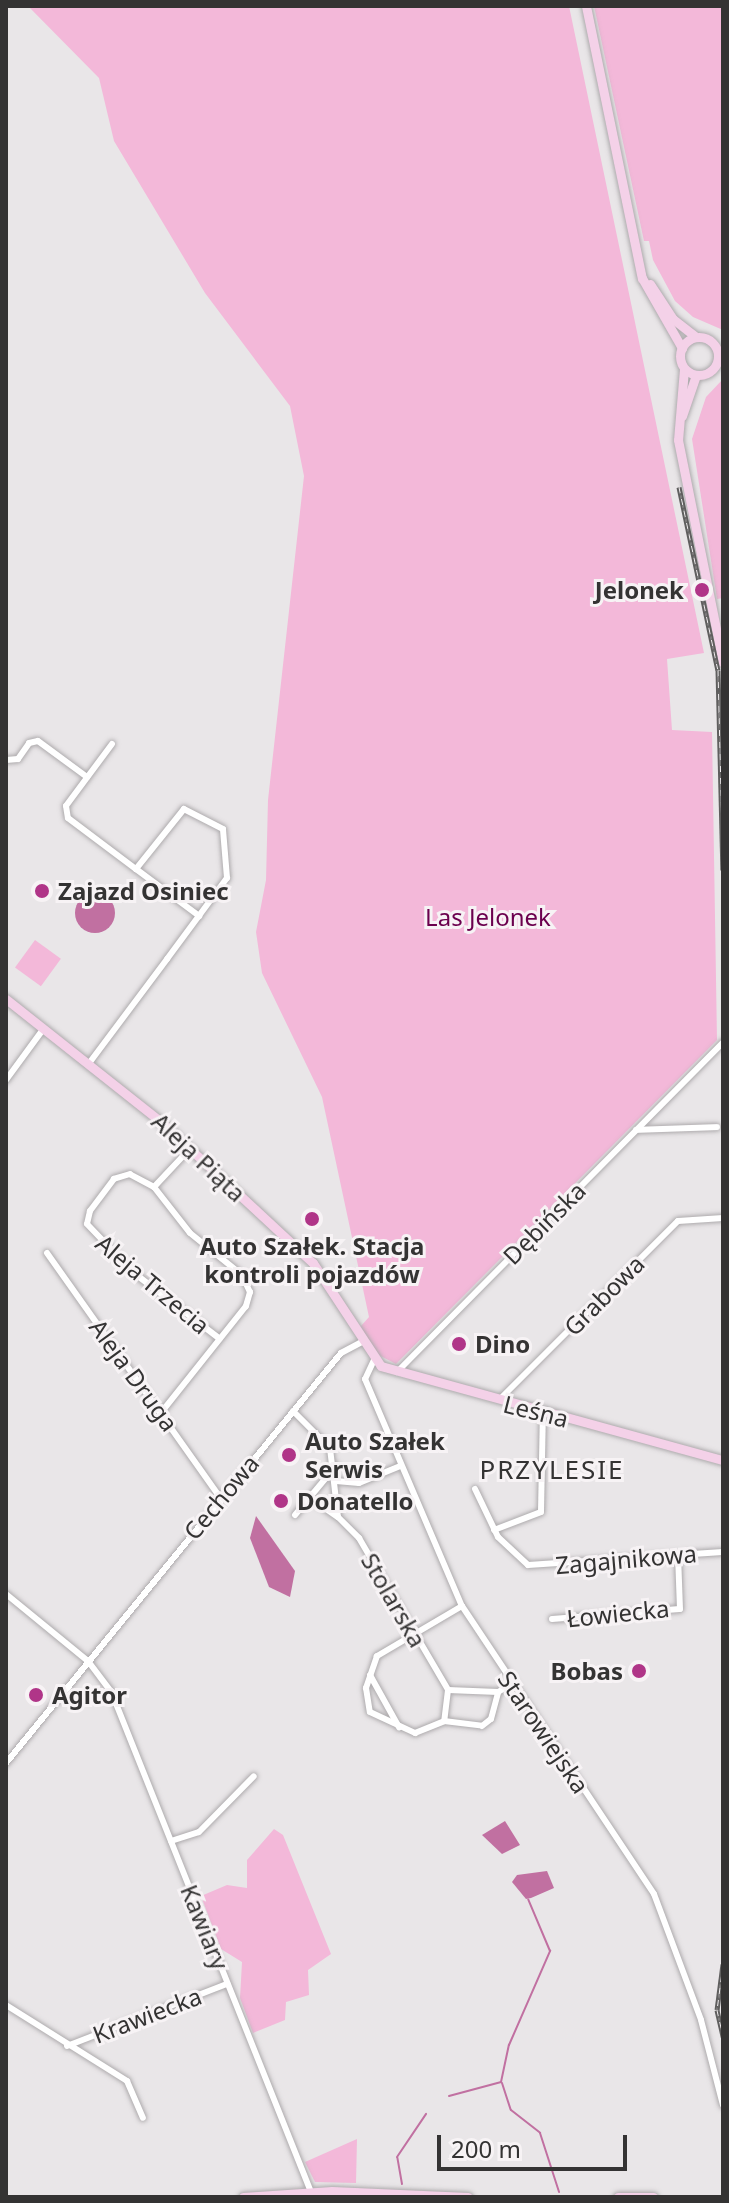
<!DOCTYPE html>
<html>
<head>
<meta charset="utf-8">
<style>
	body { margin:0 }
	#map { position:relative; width:729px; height:2203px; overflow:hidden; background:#e9e6e8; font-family:"Noto Sans",sans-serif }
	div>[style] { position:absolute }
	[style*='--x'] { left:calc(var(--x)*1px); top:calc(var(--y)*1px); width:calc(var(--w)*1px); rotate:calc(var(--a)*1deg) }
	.green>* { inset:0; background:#f3b8d9; transform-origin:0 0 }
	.water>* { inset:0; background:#c170a1 }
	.round { border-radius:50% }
	.stream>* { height:2px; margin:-1px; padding:0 1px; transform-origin:1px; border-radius:1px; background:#c170a1 }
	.roads { filter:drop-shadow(0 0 2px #aeabad) drop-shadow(0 0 2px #aeabad) }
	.street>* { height:6px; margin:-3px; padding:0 3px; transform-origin:3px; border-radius:3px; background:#fff }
	.secondary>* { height:9px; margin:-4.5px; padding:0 4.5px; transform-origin:4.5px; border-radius:4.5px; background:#f4d1e8 }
	.secondary>.ring { margin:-4.5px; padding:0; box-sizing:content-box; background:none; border:9px solid #f4d1e8; border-radius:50% }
	.rail>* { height:5px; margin-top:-2.5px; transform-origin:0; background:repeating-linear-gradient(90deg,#f7f3f5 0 6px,#5f5e5e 0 12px); box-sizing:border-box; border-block:2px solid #5f5e5e }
	.dots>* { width:22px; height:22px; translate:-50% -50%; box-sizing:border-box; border:4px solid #f7f3f5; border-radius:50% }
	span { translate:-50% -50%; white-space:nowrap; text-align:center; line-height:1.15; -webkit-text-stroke:6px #f7f3f5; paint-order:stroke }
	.poi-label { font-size:24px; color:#343333; font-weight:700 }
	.right { translate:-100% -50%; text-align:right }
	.left { translate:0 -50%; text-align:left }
	.park-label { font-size:24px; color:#6b014e }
	.street-label { font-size:24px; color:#343333 }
	.neighbourhood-label { font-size:26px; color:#343333; letter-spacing:2px }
	.frame { position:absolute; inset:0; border:8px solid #343333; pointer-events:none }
	.scale { position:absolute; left:437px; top:2135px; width:190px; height:36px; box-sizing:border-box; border:4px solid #343333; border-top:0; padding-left:10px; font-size:24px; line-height:28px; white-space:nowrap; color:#343333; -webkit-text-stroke:6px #f7f3f5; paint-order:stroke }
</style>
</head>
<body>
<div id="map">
	<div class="green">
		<div style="clip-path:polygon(28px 6px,569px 6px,704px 653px,667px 659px,672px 730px,712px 732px,717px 1040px,396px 1364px,371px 1351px,361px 1326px,369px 1317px,322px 1097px,262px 973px,256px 932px,266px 880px,268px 800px,304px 476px,290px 406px,205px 293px,114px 141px,99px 78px)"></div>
		<div style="clip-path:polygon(594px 6px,723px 6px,723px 330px,693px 317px,675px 301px,653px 260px,649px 241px,644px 241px)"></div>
		<div style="clip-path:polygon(723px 379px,723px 598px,717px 599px,692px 439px,706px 397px)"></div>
		<div style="left:35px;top:940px;width:32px;height:34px;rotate:36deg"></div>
		<div style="clip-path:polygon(274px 1829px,283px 1835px,331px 1954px,308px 1970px,309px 1995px,286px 2002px,285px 2020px,253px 2033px,240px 1998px,242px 1962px,221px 1949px,201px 1896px,227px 1885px,247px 1888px,247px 1860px)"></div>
		<div style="clip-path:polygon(357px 2139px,356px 2183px,315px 2182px,305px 2162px)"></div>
	</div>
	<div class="water">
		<div class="round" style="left:75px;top:893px;width:40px;height:40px"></div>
		<div style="clip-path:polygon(256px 1516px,295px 1571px,290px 1597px,269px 1587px,250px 1538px)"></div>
		<div style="clip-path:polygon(505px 1821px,520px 1845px,502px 1854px,482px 1835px)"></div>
		<div style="clip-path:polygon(547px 1871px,554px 1888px,531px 1898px,526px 1899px,512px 1882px,517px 1875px)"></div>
	</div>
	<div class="stream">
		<div style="--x:502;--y:2083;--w:28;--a:72"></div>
		<div style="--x:511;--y:2110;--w:37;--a:38"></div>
		<div style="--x:540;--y:2133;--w:62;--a:72.1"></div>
		<div style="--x:449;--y:2096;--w:54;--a:-15.1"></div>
		<div style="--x:501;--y:2082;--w:38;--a:-78"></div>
		<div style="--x:509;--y:2045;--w:103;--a:-66.4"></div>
		<div style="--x:550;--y:1951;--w:56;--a:-112.9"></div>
		<div style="--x:402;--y:2184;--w:27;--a:-100"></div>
		<div style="--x:397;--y:2157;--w:52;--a:-56"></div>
	</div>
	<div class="roads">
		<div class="street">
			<div style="--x:112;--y:744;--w:77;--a:126.6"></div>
			<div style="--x:66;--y:806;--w:12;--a:81"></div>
			<div style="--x:68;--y:818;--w:85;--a:36.9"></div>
			<div style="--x:6;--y:760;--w:12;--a:-5"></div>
			<div style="--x:18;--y:759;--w:19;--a:-55"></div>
			<div style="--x:29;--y:743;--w:9;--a:-13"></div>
			<div style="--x:38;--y:741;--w:61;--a:36.3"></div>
			<div style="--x:90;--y:1062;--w:129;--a:-53.2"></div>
			<div style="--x:167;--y:959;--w:101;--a:-53.5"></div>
			<div style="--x:227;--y:878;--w:49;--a:-94.7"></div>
			<div style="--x:223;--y:829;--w:44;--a:-152.9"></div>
			<div style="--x:184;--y:809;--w:77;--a:128.7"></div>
			<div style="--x:136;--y:869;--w:79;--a:36.7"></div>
			<div style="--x:6;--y:1080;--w:64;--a:-53.8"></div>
			<div style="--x:636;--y:1130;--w:81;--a:-2.1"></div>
			<div style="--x:184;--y:1155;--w:44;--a:133.2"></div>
			<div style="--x:154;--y:1187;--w:27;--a:-152"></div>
			<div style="--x:130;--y:1174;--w:17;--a:163"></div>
			<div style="--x:114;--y:1179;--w:40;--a:127"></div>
			<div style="--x:90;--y:1211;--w:13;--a:103"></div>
			<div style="--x:87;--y:1224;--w:68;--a:46.2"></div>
			<div style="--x:134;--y:1273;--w:108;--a:37.5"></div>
			<div style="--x:154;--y:1187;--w:58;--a:52"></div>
			<div style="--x:190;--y:1233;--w:67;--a:38.9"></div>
			<div style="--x:242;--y:1275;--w:19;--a:65"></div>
			<div style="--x:250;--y:1292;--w:15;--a:106"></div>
			<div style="--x:246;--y:1306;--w:137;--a:128.5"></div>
			<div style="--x:47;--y:1253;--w:299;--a:54.7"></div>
			<div style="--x:374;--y:1360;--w:21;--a:115"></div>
			<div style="--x:365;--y:1379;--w:247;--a:66.9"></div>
			<div style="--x:462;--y:1606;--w:346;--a:56.3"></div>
			<div style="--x:654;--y:1894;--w:134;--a:69.5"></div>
			<div style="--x:701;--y:2020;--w:88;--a:75.5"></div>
			<div style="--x:397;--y:1372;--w:464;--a:-45.3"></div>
			<div style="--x:501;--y:1398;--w:250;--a:-45"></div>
			<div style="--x:678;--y:1221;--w:45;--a:-3.8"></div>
			<div style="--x:293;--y:1411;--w:52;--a:45"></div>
			<div style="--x:330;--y:1448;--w:69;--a:83.4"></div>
			<div style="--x:338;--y:1517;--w:30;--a:45"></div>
			<div style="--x:359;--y:1538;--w:176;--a:59.6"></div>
			<div style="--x:448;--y:1690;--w:31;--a:97"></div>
			<div style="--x:336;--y:1481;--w:23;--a:5"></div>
			<div style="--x:359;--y:1483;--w:44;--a:-22.5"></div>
			<div style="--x:475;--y:1489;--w:53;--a:64.4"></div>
			<div style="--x:498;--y:1537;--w:41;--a:43"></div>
			<div style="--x:528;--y:1565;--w:195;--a:-3.8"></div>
			<div style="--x:309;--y:1497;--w:35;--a:35"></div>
			<div style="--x:295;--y:1515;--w:64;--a:-50.1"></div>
			<div style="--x:494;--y:1530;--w:50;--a:-21"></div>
			<div style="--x:541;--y:1512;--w:100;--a:-88.9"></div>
			<div style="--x:6;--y:1594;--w:106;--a:39.3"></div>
			<div style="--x:88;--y:1661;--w:38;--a:53"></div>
			<div style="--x:111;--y:1691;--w:545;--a:68.24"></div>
			<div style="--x:462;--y:1606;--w:99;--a:149.5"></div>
			<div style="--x:377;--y:1656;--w:34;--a:109"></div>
			<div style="--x:366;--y:1688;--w:24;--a:81"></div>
			<div style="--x:370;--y:1712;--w:50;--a:25"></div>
			<div style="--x:415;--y:1733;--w:31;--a:-22"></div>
			<div style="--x:444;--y:1721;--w:38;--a:7"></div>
			<div style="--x:482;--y:1726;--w:11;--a:-38"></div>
			<div style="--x:491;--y:1719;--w:28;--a:-75"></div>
			<div style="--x:498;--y:1692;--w:14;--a:-30"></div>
			<div style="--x:552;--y:1619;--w:128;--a:-4.5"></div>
			<div style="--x:680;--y:1609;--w:54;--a:-92.1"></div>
			<div style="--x:370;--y:1675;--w:60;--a:60.9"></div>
			<div style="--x:448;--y:1690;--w:50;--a:2.3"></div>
			<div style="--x:6;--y:1763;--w:529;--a:-50.75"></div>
			<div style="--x:341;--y:1353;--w:24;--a:-28"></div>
			<div style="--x:171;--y:1841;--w:29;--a:-18"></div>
			<div style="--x:199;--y:1832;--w:78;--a:-45.5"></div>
			<div style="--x:6;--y:2005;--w:143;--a:32.1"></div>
			<div style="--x:127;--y:2081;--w:40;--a:66.6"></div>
			<div style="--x:67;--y:2046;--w:172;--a:-21.2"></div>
		</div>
		<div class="secondary">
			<div style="--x:586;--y:6;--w:278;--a:78.4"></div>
			<div style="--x:642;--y:278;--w:81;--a:60.3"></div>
			<div style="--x:650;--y:284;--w:42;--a:56.7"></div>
			<div style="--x:673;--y:319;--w:29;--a:38"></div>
			<div class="ring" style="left:680px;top:337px;width:29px;height:29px"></div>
			<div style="--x:684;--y:369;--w:71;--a:94.8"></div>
			<div style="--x:678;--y:440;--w:227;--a:78.6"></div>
			<div style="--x:682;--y:416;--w:43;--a:-71.1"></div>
			<div style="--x:6;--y:999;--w:196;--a:38.4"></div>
			<div style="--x:160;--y:1121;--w:209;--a:42.9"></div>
			<div style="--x:313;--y:1263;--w:123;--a:56.6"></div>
			<div style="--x:381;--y:1366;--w:355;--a:15.4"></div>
			<div style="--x:243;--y:2197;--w:89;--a:-3.9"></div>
			<div style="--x:332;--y:2191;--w:136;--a:2.5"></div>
			<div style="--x:618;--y:2197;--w:35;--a:0"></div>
		</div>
	</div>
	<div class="rail">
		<div style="--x:679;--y:487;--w:187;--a:78"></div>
		<div style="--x:718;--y:670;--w:200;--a:88.6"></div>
		<div style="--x:723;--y:1964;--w:46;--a:97.4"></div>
		<div style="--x:717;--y:2010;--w:28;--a:77"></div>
	</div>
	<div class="dots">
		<div style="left:702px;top:590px;background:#b03588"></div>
		<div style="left:42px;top:891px;background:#b03588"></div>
		<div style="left:312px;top:1219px;background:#b03588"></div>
		<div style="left:459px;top:1344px;background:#b03588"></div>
		<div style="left:289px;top:1455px;background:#b03588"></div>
		<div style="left:281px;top:1501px;background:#b03588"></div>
		<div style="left:639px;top:1671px;background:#b03588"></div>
		<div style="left:36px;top:1695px;background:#b03588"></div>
	</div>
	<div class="poi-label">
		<span class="right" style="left:684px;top:590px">Jelonek</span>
		<span class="left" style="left:58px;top:891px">Zajazd Osiniec</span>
		<span style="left:312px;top:1260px">Auto Szałek. Stacja<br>kontroli pojazdów</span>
		<span class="left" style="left:475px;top:1344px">Dino</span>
		<span class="left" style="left:305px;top:1455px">Auto Szałek<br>Serwis</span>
		<span class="left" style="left:297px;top:1501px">Donatello</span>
		<span class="right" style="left:623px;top:1671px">Bobas</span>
		<span class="left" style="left:52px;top:1695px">Agitor</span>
	</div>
	<div class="park-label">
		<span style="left:488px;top:917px">Las Jelonek</span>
	</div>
	<div class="street-label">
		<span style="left:199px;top:1157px;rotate:43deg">Aleja Piąta</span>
		<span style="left:544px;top:1223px;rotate:-45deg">Dębińska</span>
		<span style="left:153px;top:1284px;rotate:40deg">Aleja Trzecia</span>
		<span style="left:604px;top:1295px;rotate:-45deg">Grabowa</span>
		<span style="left:134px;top:1375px;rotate:54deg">Aleja Druga</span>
		<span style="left:536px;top:1411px;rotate:14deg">Leśna</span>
		<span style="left:221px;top:1497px;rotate:-50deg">Cechowa</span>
		<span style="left:626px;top:1559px;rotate:-5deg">Zagajnikowa</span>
		<span style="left:394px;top:1600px;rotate:60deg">Stolarska</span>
		<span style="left:618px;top:1613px;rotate:-6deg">Łowiecka</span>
		<span style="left:544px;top:1732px;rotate:56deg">Starowiejska</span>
		<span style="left:205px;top:1927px;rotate:68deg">Kawiary</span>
		<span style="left:147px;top:2015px;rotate:-21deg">Krawiecka</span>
	</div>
	<div class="neighbourhood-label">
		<span style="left:552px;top:1470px">PRZYLESIE</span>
	</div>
	<div class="frame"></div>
	<div class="scale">200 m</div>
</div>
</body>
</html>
